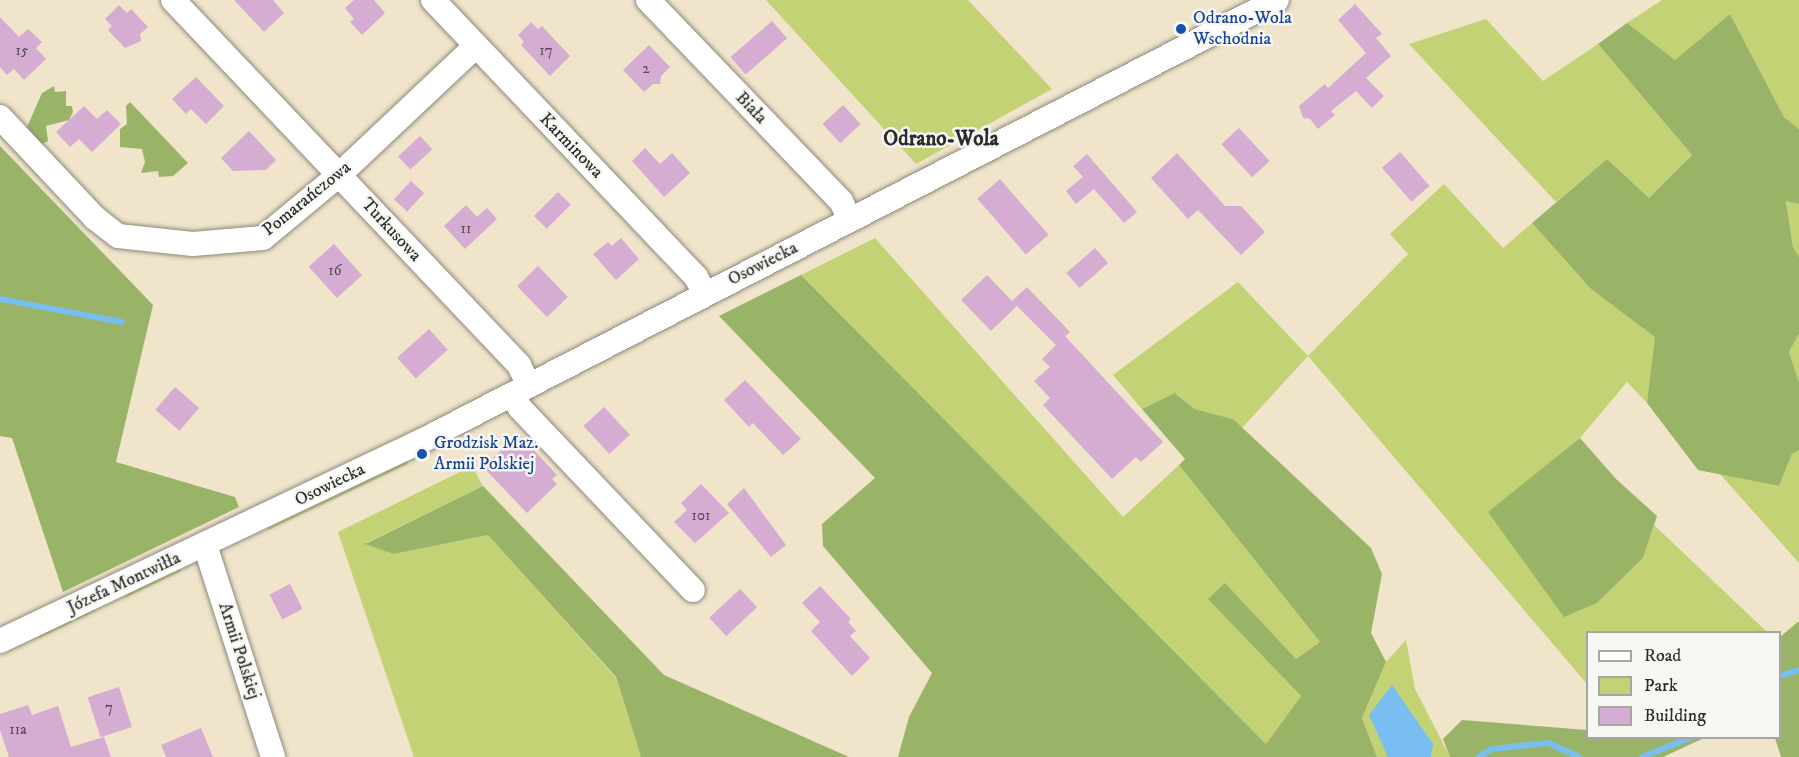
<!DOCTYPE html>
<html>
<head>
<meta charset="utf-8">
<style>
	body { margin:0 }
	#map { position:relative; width:1799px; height:757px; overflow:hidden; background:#f0e4cb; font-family:"IM FELL DW Pica",serif }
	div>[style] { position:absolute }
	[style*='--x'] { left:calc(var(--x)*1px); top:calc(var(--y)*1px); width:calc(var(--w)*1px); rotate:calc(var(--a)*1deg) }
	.green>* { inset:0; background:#c2d275 }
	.forest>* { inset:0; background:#99b466 }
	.water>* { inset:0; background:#78bef0 }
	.stream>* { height:6px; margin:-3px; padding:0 3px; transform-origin:3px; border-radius:3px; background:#78bef0 }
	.building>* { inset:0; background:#d5add2; transform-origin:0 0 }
	.roads { filter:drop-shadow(0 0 2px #8e887b) drop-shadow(0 0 2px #8e887b) }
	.minor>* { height:24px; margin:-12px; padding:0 12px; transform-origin:12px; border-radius:12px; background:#fff }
	.dots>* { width:16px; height:16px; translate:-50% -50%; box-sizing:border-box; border:3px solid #f6f6f2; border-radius:50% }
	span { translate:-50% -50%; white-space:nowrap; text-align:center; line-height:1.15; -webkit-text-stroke:5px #f6f6f2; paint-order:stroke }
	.number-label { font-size:15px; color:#564c55 }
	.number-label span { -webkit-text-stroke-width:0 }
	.transit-label { font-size:18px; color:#164399 }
	.left { translate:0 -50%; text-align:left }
	.street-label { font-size:18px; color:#2b2b2b }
	.quarter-label { font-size:21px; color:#2b2b2b; font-weight:700 }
	.legend { position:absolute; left:1586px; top:631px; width:195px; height:108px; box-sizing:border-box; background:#f6f6f2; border:2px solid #a5a5a2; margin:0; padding:8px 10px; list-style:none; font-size:18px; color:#2b2b2b }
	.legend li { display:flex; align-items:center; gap:12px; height:30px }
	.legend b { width:30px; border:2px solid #a5a5a2 }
</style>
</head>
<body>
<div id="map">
	<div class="green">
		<div style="clip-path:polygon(766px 0,968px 0,1052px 89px,916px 164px)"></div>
		<div style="clip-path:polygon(1662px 0,1799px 0,1799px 129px,1784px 117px,1730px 14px,1675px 60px,1627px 23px)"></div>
		<div style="clip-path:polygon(1486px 19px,1543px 81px,1598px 44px,1692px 155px,1649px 198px,1607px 159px,1556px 202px,1409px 44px)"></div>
		<div style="clip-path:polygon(1444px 184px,1503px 248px,1532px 223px,1591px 289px,1656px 337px,1647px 403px,1627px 382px,1580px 438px,1488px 513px,1597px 603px,1643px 558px,1654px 525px,1767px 632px,1588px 632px,1587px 684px,1308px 356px,1242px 428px,1233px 419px,1195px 409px,1176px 393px,1142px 409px,1113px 375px,1238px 282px,1308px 356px,1408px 254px,1390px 234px)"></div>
		<div style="clip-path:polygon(1786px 200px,1799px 204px,1799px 257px,1793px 247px)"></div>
		<div style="clip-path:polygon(875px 238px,1123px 517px,1179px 465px,1320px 642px,1296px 659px,1225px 584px,1209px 599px,1301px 696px,1266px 744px,801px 275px)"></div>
		<div style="clip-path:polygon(1799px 334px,1799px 382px,1789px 352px)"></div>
		<div style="clip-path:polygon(1799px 450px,1799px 563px,1720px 474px,1779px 486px,1792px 454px)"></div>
		<div style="clip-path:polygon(405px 459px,408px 464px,268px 530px,269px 526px)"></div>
		<div style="clip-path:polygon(472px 466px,483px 486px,366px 543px,394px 554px,488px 535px,616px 678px,641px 757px,414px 757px,338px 532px)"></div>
		<div style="clip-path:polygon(179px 569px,181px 571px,125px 598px,126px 594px)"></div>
		<div style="clip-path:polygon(92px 610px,96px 611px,39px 638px,40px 635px)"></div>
		<div style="clip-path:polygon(1406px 640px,1415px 689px,1450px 757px,1377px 757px,1362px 718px,1386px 662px)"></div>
	</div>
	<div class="forest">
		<div style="clip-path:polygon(1730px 14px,1784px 117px,1799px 129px,1799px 204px,1786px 201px,1793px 247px,1799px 257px,1799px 334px,1789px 352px,1799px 382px,1799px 450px,1792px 454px,1779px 486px,1698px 470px,1647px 403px,1655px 337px,1591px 289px,1532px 223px,1607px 159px,1649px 198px,1692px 155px,1598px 44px,1627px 23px,1675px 60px)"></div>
		<div style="clip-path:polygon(54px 86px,55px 92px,66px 91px,66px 106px,72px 106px,73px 112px,69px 120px,46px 126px,48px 141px,36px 147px,27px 127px,42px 93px)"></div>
		<div style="clip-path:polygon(130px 102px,188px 163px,173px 176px,159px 177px,158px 171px,141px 173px,145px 162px,142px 149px,120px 147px,120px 129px,127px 124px,126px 106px)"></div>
		<div style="clip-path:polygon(0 146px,153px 305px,116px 462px,235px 497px,239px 507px,63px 592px,12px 438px,0 436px)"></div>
		<div style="clip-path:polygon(801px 275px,1266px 744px,1301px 696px,1208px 599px,1225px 583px,1296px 659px,1320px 642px,1179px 465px,1185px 459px,1142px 409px,1175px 393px,1195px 409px,1233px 419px,1371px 548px,1382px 574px,1371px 633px,1386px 662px,1362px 718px,1377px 757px,898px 757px,909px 717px,932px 673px,823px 546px,822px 524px,875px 478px,719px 316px)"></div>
		<div style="clip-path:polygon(1580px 438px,1616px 479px,1657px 516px,1643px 558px,1597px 603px,1564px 617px,1488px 512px)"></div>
		<div style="clip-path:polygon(483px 486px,664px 675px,849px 757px,641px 757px,616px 677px,488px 535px,394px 554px,365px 544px)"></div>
		<div style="clip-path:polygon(1799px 621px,1799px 757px,1781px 757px,1775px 738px,1780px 738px,1780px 637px)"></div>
		<div style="clip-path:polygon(1462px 720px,1587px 730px,1588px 738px,1704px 738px,1663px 757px,1450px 757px,1443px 739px)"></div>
	</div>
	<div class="water">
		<div style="clip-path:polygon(1392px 685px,1433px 744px,1431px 757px,1388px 757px,1369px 715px)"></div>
	</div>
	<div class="stream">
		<div style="--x:0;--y:299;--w:124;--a:10.7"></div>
		<div style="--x:1780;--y:676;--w:20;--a:-18"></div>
		<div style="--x:1478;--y:757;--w:16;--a:-30"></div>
		<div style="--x:1492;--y:749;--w:56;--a:-6.1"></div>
		<div style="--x:1548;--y:743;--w:34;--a:24"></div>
		<div style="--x:1642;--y:757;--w:52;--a:-21.6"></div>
	</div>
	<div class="building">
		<div style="clip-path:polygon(234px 0,273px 0,284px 13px,264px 32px)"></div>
		<div style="clip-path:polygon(354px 0,374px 0,385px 13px,362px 35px,350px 22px,354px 19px,345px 8px)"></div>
		<div style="clip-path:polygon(1355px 4px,1382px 34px,1376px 38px,1391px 56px,1366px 78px,1384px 96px,1372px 108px,1356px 91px,1331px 111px,1335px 115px,1318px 129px,1310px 119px,1303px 118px,1299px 106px,1325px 84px,1328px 88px,1366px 53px,1338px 20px)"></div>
		<div style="clip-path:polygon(119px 5px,127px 13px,131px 9px,148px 27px,140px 34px,141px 41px,125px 48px,108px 30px,112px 26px,105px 19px)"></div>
		<div style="clip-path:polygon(0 17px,19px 37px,28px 29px,42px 42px,36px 48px,46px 59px,24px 80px,14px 69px,7px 75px,0 67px)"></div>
		<div style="left:772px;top:21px;width:23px;height:55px;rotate:49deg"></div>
		<div style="clip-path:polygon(531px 22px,538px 29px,542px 26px,570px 56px,550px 76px,521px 45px,524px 42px,518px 35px)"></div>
		<div style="clip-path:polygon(649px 45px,670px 67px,661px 76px,660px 84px,653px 84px,644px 92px,623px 70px)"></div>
		<div style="clip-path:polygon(196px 77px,224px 106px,206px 124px,191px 109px,186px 114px,172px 99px)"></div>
		<div style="left:843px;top:105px;width:26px;height:28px;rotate:47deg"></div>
		<div style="clip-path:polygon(84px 106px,97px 119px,107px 110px,121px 124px,92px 152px,79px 139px,70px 147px,56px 132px)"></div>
		<div style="left:1239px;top:128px;width:45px;height:24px;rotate:47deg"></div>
		<div style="clip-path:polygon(249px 131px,276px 160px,266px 170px,233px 171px,221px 158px)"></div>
		<div style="left:420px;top:136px;width:18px;height:30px;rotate:47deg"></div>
		<div style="clip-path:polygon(645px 148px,660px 164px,672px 153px,690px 173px,664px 197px,632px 161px)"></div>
		<div style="left:1400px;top:152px;width:45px;height:24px;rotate:49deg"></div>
		<div style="clip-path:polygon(1177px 153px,1225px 206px,1241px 206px,1265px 232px,1241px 255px,1198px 210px,1188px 219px,1151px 178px)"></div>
		<div style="clip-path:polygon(1087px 154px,1137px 212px,1124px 223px,1094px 189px,1076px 204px,1066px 191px,1083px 177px,1073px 166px)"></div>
		<div style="left:1000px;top:179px;width:74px;height:30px;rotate:49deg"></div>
		<div style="left:411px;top:181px;width:18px;height:25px;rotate:43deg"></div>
		<div style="left:558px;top:192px;width:18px;height:34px;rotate:45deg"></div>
		<div style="clip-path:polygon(466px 205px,477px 217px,487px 208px,497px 219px,465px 249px,444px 226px)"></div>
		<div style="clip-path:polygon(621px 238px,639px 259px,616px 280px,593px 254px,608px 242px,612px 246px)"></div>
		<div style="left:334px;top:244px;width:42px;height:34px;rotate:48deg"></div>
		<div style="left:1095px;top:248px;width:20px;height:38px;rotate:49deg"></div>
		<div style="left:538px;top:266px;width:43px;height:29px;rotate:46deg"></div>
		<div style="left:987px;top:275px;width:43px;height:36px;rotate:46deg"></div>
		<div style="clip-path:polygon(1027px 287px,1070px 332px,1065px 336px,1163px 442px,1141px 462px,1136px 457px,1112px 479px,1043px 405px,1050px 398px,1034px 381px,1050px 367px,1042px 359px,1056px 345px,1012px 301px)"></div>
		<div style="left:429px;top:329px;width:28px;height:43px;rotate:48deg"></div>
		<div style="clip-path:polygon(745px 380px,801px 439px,783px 455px,753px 423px,749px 427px,724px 400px)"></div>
		<div style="left:175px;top:387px;width:32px;height:30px;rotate:41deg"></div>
		<div style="left:604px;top:407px;width:38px;height:28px;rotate:47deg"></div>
		<div style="clip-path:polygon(519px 434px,557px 475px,552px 479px,557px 484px,527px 513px,483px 467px)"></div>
		<div style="clip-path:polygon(701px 484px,729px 513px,695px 543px,674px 522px,687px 510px,681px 503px)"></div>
		<div style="clip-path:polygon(744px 488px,786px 545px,771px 557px,727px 504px)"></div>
		<div style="left:290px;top:584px;width:28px;height:23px;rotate:63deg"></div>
		<div style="clip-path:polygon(820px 586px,851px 619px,848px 622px,856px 631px,850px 636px,870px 658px,852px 676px,811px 631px,820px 622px,802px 603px)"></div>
		<div style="left:740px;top:589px;width:25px;height:42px;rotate:47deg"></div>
		<div style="left:119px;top:687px;width:42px;height:33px;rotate:72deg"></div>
		<div style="clip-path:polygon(28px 705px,32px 715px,58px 706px,71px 747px,104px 737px,111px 757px,9px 757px,0 730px,0 714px)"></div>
		<div style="clip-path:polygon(201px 728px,213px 757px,166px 757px,161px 745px)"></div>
	</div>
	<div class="roads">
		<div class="minor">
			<div style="--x:173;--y:0;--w:503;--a:46.53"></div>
			<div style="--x:519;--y:365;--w:23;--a:65"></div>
			<div style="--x:433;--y:0;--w:382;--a:46.5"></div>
			<div style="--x:696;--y:277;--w:19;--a:62"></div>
			<div style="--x:648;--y:0;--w:279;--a:46.2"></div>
			<div style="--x:841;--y:201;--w:21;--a:65"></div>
			<div style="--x:0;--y:117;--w:139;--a:46.8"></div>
			<div style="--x:95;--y:218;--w:29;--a:38"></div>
			<div style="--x:118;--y:236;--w:75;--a:6.1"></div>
			<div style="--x:193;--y:244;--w:70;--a:-4.9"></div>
			<div style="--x:263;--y:238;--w:99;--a:-39.7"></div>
			<div style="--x:339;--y:175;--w:188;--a:-43.3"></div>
			<div style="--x:512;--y:395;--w:15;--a:58"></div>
			<div style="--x:520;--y:408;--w:251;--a:46.5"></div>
			<div style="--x:205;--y:545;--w:223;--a:72.2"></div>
			<div style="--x:0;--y:641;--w:482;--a:-25.4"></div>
			<div style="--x:435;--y:434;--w:947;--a:-27.27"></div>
		</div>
	</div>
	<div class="dots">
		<div style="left:1181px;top:29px;background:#1a4fb4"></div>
		<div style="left:422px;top:454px;background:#1a4fb4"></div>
	</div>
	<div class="number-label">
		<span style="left:22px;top:51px">15</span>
		<span style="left:546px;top:51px">17</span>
		<span style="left:646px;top:69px">2</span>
		<span style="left:466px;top:229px">11</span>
		<span style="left:335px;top:271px">16</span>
		<span style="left:701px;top:516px">101</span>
		<span style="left:109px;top:708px">7</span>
		<span style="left:18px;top:730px">11a</span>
	</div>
	<div class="transit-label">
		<span class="left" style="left:1193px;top:29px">Odrano-Wola<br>Wschodnia</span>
		<span class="left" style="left:434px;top:454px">Grodzisk Maz.<br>Armii Polskiej</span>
	</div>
	<div class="street-label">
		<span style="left:751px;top:108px;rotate:46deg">Biała</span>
		<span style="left:571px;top:146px;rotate:46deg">Karminowa</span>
		<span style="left:307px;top:199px;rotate:-39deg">Pomarańczowa</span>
		<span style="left:391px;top:230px;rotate:47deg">Turkusowa</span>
		<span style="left:763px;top:264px;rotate:-27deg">Osowiecka</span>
		<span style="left:330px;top:485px;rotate:-26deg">Osowiecka</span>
		<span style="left:124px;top:583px;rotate:-25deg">Józefa Montwiłła</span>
		<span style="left:239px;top:651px;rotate:72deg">Armii Polskiej</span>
	</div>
	<div class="quarter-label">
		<span style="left:941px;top:139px">Odrano-Wola</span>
	</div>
	<ul class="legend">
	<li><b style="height:8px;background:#fff"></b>Road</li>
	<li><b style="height:16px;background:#c2d275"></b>Park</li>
	<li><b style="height:16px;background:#d5add2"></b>Building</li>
	</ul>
</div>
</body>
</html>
